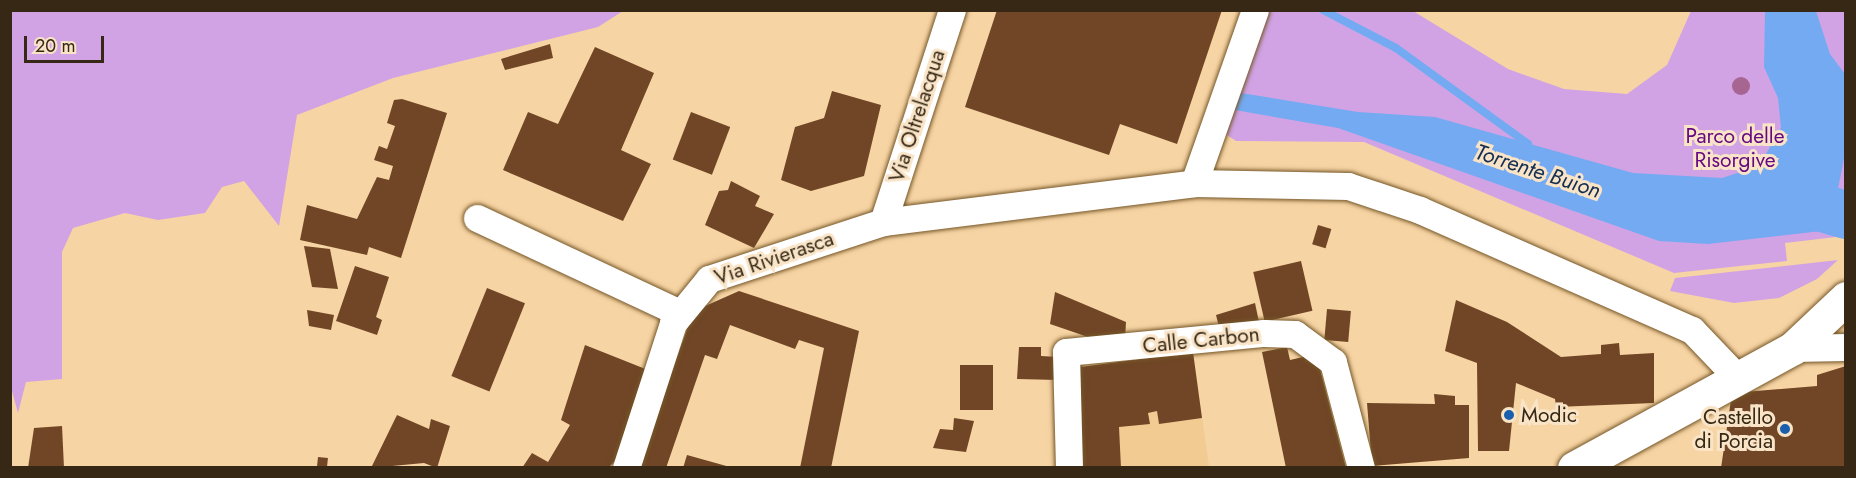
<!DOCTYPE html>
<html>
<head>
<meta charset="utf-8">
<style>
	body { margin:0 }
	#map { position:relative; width:1856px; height:478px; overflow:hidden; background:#f7d4a3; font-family:Jost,sans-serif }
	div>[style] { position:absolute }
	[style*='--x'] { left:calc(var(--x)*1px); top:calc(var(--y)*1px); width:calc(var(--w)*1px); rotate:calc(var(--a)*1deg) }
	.built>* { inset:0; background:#f2cb93 }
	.green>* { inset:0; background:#d1a3e5 }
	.water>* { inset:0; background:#74aaf2 }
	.stream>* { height:8px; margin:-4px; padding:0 4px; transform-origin:4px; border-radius:4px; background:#74aaf2 }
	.river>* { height:48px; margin:-24px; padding:0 24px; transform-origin:24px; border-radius:24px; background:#74aaf2 }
	.building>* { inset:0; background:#704626; transform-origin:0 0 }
	.roads { filter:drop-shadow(0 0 2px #755628) drop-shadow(0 0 2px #755628) }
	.minor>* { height:27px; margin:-13.5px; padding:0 13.5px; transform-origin:13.5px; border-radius:13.5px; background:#fff }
	.major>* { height:33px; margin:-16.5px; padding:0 16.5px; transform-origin:16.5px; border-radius:16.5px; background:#fff }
	.trees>* { width:18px; height:18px; margin:-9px; border-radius:50%; background:#a76591 }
	.dots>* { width:16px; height:16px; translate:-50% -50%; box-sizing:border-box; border:3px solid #f9e4c7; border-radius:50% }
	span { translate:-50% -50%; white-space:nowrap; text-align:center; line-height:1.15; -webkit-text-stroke:6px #f9e4c7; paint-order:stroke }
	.street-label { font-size:21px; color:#362815 }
	.park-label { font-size:21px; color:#660a82 }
	.poi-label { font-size:21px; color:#362815 }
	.left { translate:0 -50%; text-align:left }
	.right { translate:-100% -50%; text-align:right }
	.water-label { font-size:22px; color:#132e51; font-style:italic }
	.frame { position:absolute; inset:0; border:12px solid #362815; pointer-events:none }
	.scale { position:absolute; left:24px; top:36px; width:80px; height:27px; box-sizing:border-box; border:3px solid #362815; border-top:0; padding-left:8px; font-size:18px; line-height:21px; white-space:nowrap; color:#362815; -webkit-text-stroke:4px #f9e4c7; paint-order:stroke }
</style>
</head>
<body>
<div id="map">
	<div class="built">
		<div style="clip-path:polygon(1193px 352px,1209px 467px,1076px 467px)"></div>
	</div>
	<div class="green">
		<div style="clip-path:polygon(10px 11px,11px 10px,623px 11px,598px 27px,393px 78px,297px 115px,279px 226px,244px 181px,222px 187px,205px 213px,158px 220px,125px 213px,73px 228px,62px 252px,62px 379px,26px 382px,18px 413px,10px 384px)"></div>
		<div style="clip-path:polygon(1262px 11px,1413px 11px,1508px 69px,1564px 89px,1627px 94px,1667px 65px,1691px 11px,1845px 10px,1845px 207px,1836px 237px,1785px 243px,1787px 261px,1674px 273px,1364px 142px,1236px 141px,1221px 131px)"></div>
		<div style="clip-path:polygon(1838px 260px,1817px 279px,1779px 298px,1734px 303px,1670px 291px,1675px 278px)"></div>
	</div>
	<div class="water">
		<div style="clip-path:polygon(1765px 11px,1816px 11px,1830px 54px,1845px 74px,1845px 153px,1830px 230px,1708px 244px,1659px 241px,1338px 128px,1229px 109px,1235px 92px,1358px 112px,1435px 117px,1633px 173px,1722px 178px,1759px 166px,1781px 128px,1778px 98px,1764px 67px)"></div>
	</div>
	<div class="stream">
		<div style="--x:1323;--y:10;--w:82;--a:27.5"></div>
		<div style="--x:1396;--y:48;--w:163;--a:36"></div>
		<div style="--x:1528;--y:144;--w:9;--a:77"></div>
	</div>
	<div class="river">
		<div style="--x:1772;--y:201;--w:29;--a:2"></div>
		<div style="--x:1801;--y:202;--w:47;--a:16.1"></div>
	</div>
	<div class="building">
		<div style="clip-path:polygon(997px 10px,1222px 10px,1177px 144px,1120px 124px,1109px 155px,965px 107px)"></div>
		<div style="clip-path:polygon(550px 44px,553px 58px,505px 70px,501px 59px)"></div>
		<div style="clip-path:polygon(595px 47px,654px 73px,621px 150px,651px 164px,623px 221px,503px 170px,528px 112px,558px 124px)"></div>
		<div style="clip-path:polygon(832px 91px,881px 105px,864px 176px,811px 191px,781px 180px,795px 127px,824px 118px)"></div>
		<div style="clip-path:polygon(402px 99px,447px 113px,401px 258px,369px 247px,367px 255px,300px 240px,307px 205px,357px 219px,377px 177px,389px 180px,393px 166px,374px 160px,379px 146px,387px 149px,395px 126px,387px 123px,394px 100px)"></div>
		<div style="left:691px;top:112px;width:42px;height:51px;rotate:21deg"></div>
		<div style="clip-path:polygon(731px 181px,760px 196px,755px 206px,774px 214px,754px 248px,705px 225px,719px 191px,728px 190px)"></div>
		<div style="left:1318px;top:225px;width:14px;height:20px;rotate:17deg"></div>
		<div style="clip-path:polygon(304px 246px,330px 249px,338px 289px,312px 287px)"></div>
		<div style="left:1301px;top:261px;width:51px;height:49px;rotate:77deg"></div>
		<div style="clip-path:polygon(355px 266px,389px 277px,376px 317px,382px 320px,377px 335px,336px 321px)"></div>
		<div style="left:487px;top:288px;width:41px;height:95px;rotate:22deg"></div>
		<div style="clip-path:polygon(739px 291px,859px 331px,831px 468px,800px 468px,824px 348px,799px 340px,795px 349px,730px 325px,717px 359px,705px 355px,666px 468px,637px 468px,689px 324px,703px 307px)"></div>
		<div style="clip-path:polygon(1055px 292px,1126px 322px,1125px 340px,1088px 337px,1050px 324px)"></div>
		<div style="clip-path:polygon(1456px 300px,1507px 322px,1561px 357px,1601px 354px,1601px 345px,1619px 343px,1620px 355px,1654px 353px,1654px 403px,1556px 407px,1555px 399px,1516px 383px,1509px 451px,1478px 451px,1477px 363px,1445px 351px)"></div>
		<div style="clip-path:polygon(1255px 303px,1259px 322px,1220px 331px,1216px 315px)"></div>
		<div style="left:1327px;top:309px;width:24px;height:31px;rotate:5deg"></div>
		<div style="clip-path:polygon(307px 310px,334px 315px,331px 330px,309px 326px)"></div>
		<div style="clip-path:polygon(585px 345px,648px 370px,615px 461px,608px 468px,522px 468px,532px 453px,548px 462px,570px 425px,561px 420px)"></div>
		<div style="clip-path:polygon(1019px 347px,1041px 347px,1041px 356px,1058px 357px,1058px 380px,1017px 379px)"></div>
		<div style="clip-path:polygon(1287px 347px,1290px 360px,1316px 354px,1346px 468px,1286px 468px,1262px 352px)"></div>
		<div style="clip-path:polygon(1193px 352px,1202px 418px,1159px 424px,1157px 411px,1148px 413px,1150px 424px,1119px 427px,1121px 468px,1076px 468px,1073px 368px)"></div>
		<div style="left:960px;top:365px;width:33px;height:45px"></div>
		<div style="clip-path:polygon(1846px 366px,1846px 467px,1721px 468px,1732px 393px,1817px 386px,1817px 375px)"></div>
		<div style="clip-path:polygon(1434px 394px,1455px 396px,1455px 405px,1469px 405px,1469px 458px,1372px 466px,1367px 403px,1435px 404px)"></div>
		<div style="clip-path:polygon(397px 415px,429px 429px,431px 419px,450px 426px,437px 468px,424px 463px,371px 468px)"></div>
		<div style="clip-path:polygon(954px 418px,974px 421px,966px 452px,933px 448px,940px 429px,953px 430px)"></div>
		<div style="clip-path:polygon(62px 426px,64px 468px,28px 468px,34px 428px)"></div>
		<div style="clip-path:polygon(687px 455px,730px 467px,730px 468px,683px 468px)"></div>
		<div style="left:318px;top:457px;width:10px;height:11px;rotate:6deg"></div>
	</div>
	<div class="roads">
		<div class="minor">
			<div style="--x:1194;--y:183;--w:183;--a:-70.6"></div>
			<div style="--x:477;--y:218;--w:222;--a:25.1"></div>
			<div style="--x:883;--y:222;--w:223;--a:-72"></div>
			<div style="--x:1793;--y:348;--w:53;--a:-1.1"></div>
			<div style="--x:626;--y:468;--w:152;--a:-72"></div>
			<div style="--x:673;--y:323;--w:57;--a:-50.7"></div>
			<div style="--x:709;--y:279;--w:183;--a:-18.1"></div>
			<div style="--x:883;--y:222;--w:313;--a:-7.1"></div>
			<div style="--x:1194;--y:183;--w:154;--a:1.1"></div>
			<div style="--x:1348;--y:186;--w:76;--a:18.4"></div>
			<div style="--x:1420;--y:210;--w:297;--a:23.8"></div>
			<div style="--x:1692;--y:330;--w:64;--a:46.3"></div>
			<div style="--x:1069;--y:468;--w:116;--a:-91.5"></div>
			<div style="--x:1066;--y:352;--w:199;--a:-5.5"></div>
			<div style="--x:1264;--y:333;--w:31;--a:2"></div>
			<div style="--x:1295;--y:334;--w:47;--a:36.4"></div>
			<div style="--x:1333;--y:362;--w:110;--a:75.2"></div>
		</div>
		<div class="major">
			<div style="--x:1574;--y:468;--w:250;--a:-28.7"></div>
			<div style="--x:1793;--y:348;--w:73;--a:-43.3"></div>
		</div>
	</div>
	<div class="trees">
		<div style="left:1741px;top:86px"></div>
	</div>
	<div class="dots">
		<div style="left:1509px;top:415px;background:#1a5eae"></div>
		<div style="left:1785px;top:429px;background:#1a5eae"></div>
	</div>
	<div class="street-label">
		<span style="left:917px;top:116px;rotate:-72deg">Via Oltrelacqua</span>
		<span style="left:774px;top:258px;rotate:-19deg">Via Rivierasca</span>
		<span style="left:1201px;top:340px;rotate:-6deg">Calle Carbon</span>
	</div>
	<div class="park-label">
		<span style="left:1735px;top:148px">Parco delle<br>Risorgive</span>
	</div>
	<div class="poi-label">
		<span class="left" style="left:1521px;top:415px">Modic</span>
		<span class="right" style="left:1773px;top:429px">Castello<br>di Porcia</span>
	</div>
	<div class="water-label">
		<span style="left:1538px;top:171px;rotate:18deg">Torrente Buion</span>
	</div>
	<div class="frame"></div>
	<div class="scale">20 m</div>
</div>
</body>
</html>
